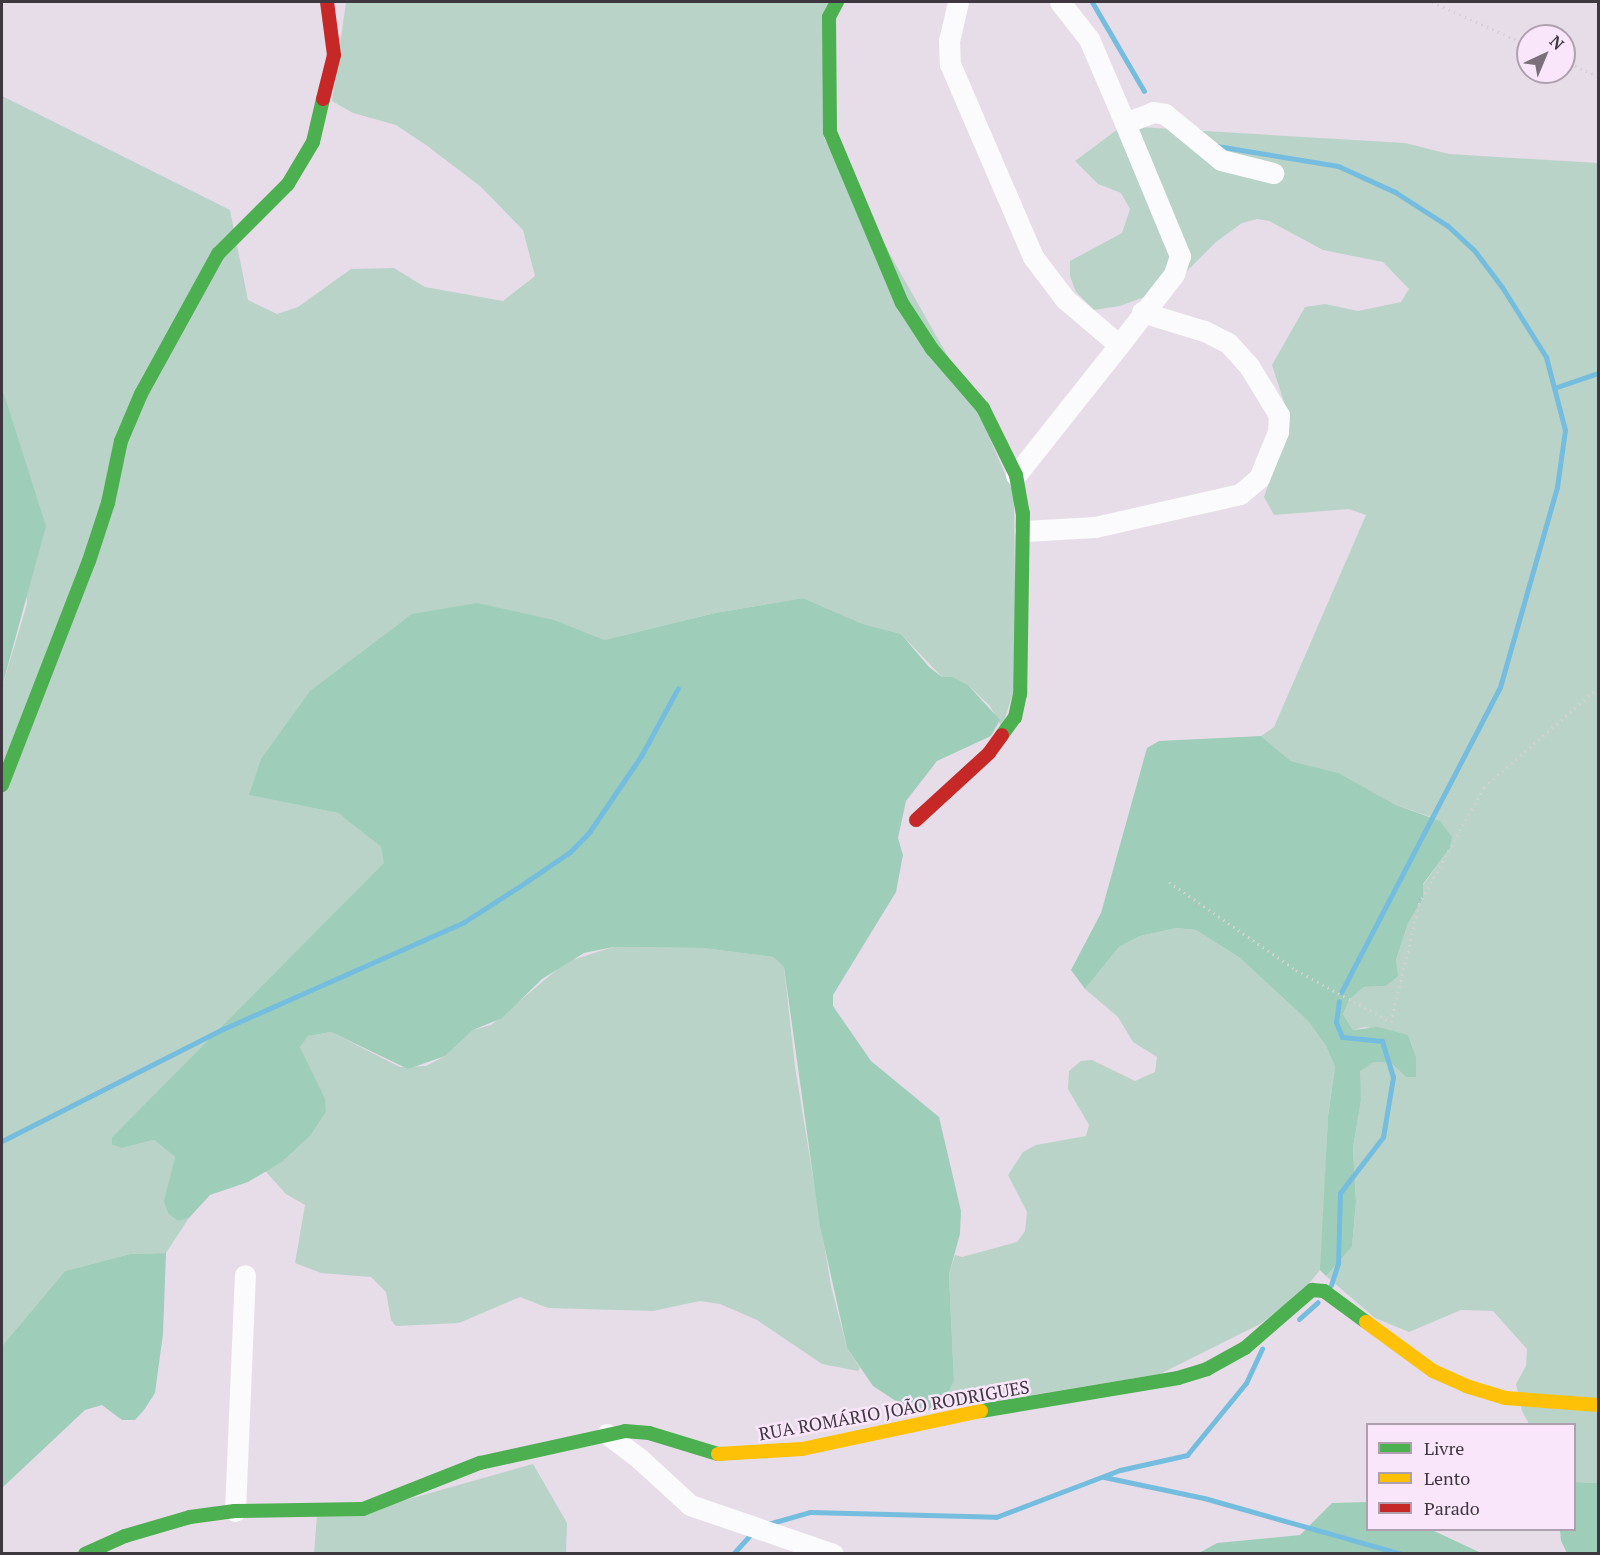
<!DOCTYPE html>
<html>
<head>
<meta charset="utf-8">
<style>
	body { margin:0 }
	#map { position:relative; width:1600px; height:1555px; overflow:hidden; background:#e7dde8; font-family:"PT Serif",serif }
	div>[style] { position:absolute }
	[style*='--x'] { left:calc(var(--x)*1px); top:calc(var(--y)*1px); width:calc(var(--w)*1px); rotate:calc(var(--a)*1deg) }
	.green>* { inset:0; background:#bad3c8 }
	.forest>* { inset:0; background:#9eceb9 }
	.stream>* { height:5px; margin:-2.5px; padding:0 2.5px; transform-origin:2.5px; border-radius:2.5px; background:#75bdde }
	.path>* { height:3px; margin-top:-1.5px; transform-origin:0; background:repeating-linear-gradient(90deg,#d3d1d4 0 1.5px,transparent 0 6px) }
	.street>* { height:21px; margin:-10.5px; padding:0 10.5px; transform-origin:10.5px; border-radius:10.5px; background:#fbfafc }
	.fast>* { height:14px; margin:-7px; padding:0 7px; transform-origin:7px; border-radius:7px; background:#4caf50 }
	.slow>* { height:14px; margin:-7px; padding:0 7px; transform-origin:7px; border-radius:7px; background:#ffc107 }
	.jam>* { height:14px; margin:-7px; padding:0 7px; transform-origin:7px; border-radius:7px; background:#c62828 }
	span { translate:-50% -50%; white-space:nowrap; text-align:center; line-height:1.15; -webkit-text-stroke:5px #f9e6fa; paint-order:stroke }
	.street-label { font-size:18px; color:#3f373f }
	.frame { position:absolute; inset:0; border:3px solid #3f373f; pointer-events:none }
	.legend { position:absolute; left:1366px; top:1423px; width:210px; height:108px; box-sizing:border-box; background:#f9e6fa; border:2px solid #afa0af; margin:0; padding:8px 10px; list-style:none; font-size:18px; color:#3f373f }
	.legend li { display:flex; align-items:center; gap:12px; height:30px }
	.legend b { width:30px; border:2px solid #afa0af }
	.north { position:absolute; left:1516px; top:24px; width:60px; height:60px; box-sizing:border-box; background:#f9e6fa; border:2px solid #afa0af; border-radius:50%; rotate:44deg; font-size:16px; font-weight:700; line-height:24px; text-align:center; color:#3f373f }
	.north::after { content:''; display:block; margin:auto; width:21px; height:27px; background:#7a717a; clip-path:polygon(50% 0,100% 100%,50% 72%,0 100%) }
</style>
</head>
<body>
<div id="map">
	<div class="green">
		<div style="clip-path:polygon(346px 2px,830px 2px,824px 138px,976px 406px,1014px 495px,1016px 683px,1002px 728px,990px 706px,968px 685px,953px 677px,942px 677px,901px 634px,863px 624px,803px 598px,715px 613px,604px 640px,250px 795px,338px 813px,381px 847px,385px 863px,112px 1137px,112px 1145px,122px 1148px,154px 1140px,175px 1157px,171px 1185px,178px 1221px,189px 1218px,166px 1253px,130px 1254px,65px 1271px,2px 1346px,2px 687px,27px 604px,16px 443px,2px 388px,2px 96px,230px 210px,248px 300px,277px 314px,298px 307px,351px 269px,394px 268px,425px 287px,503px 301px,535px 276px,523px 230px,480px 186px,426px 145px,396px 125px,353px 113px,332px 101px)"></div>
		<div style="clip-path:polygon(1122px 126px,1405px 143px,1449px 154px,1598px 163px,1598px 1483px,1575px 1482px,1574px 1424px,1529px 1424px,1522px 1411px,1516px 1384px,1526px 1366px,1527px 1349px,1493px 1311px,1461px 1310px,1409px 1332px,1375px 1318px,1326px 1276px,1352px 1247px,1356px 1202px,1353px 1148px,1361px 1101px,1359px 1071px,1374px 1062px,1391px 1063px,1406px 1077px,1416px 1077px,1416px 1057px,1408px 1035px,1365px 1027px,1353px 1030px,1343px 1014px,1350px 999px,1364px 987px,1386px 986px,1397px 976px,1396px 960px,1408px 923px,1423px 899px,1423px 885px,1450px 848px,1431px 817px,1396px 805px,1339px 773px,1291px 761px,1261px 736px,1274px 727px,1366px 515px,1349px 509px,1274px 515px,1264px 497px,1290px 421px,1272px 365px,1305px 307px,1325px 304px,1358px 311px,1401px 302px,1409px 289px,1383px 262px,1323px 250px,1269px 221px,1257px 219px,1242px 223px,1216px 242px,1171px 287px,1120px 306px,1094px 310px,1076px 292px,1070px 276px,1070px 261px,1122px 233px,1130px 209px,1121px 193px,1098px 184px,1075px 161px)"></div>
		<div style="clip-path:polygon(1176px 928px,1196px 930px,1240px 958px,1309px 1022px,1326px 1046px,1335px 1067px,1328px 1116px,1321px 1269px,1301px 1293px,1260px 1324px,1160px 1374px,964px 1406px,946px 1398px,954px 1381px,949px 1274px,955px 1255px,962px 1257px,1017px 1242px,1025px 1231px,1027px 1212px,1008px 1175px,1023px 1152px,1036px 1145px,1086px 1136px,1089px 1125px,1068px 1089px,1069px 1071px,1081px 1061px,1092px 1060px,1135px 1081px,1155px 1072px,1157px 1057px,1133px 1042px,1118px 1017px,1085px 989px,1119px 947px,1140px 936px)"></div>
		<div style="clip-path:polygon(613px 947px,703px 948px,751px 954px,773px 957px,784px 967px,795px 1067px,831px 1286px,847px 1348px,860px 1368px,858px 1371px,822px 1364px,757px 1320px,720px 1304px,700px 1301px,653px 1311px,548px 1308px,520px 1297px,459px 1323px,396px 1326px,391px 1320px,386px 1292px,371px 1277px,321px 1273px,295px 1263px,305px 1205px,286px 1194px,265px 1171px,282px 1162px,311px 1135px,326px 1112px,300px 1046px,308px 1036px,331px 1032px,400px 1067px,426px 1066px,445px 1056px,473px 1030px,491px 1025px,566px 962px)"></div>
		<div style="clip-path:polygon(533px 1464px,567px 1523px,566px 1553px,314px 1554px,317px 1515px,373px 1509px)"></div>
	</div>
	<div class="forest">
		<div style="clip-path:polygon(2px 388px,46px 526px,2px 687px)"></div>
		<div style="clip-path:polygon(803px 598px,863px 624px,901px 634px,929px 667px,942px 677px,953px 677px,968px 685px,1000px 720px,991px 736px,937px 761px,906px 801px,898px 838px,903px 855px,896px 892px,833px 995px,833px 1006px,871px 1061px,939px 1117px,961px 1211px,960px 1234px,949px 1274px,954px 1381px,946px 1398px,929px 1410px,911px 1411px,873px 1386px,847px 1348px,820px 1226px,784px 967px,773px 957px,703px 948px,613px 947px,584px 953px,542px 979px,502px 1018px,473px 1030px,445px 1056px,408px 1069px,331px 1032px,308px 1036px,300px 1047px,325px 1099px,326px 1112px,311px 1135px,282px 1162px,248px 1182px,210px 1195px,189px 1218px,178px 1221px,168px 1213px,164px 1201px,175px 1157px,154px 1140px,122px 1148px,112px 1145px,112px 1137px,384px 863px,381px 847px,338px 813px,249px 795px,261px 759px,310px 691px,412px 614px,477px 603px,554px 620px,604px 640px,715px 613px)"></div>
		<div style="clip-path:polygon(1261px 736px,1291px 761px,1339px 773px,1396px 805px,1440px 821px,1452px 837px,1450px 848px,1423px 884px,1423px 899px,1408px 923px,1396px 960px,1398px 976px,1386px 986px,1364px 987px,1350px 999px,1343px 1014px,1353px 1030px,1378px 1027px,1408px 1035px,1416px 1057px,1416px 1077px,1406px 1077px,1391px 1063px,1374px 1062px,1360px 1071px,1361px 1101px,1353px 1148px,1356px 1202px,1352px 1247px,1326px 1276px,1320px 1270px,1328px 1116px,1335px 1067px,1326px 1046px,1309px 1022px,1240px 958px,1196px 930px,1176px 928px,1140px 936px,1119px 947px,1085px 989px,1071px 970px,1101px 913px,1147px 748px,1159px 741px)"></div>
		<div style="clip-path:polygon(166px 1253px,163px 1334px,155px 1393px,144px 1410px,135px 1420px,122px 1420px,102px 1405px,85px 1410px,2px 1488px,2px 1346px,65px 1271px,130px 1254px)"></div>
		<div style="clip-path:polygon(1575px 1482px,1598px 1483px,1598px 1553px,1567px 1553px,1561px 1541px,1560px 1530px,1574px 1530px)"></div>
		<div style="clip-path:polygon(1367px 1502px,1368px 1530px,1432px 1530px,1481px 1553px,1199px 1553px,1217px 1543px,1300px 1535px,1332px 1503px)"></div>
	</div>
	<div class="stream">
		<div style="--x:1092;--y:2;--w:103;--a:59.7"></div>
		<div style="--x:1217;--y:146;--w:123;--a:9.4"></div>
		<div style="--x:1338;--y:166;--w:63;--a:24.5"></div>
		<div style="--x:1395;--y:192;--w:63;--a:32.7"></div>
		<div style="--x:1448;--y:226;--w:35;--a:43"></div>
		<div style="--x:1474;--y:250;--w:46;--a:52.9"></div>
		<div style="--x:1502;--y:287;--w:83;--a:57.8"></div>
		<div style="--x:1546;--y:357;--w:75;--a:75.4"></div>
		<div style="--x:1565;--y:430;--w:58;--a:98"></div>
		<div style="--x:1557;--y:487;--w:208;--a:105.9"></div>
		<div style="--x:1500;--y:687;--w:344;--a:117.5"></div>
		<div style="--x:1554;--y:388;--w:46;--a:-18.8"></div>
		<div style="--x:2;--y:1141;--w:248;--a:-26.9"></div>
		<div style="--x:223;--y:1029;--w:264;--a:-23.9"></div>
		<div style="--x:464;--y:922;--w:63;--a:-32.7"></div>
		<div style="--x:517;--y:888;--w:64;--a:-34.2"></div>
		<div style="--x:570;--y:852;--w:29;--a:-46"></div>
		<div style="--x:590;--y:831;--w:91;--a:-55.8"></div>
		<div style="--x:641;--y:756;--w:77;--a:-61.4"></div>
		<div style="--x:1331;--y:1285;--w:23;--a:-72"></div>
		<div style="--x:1338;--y:1263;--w:70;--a:-88.4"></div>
		<div style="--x:1340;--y:1193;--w:71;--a:-52.5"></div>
		<div style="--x:1383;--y:1137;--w:61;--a:-80.5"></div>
		<div style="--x:1393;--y:1077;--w:38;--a:-107"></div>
		<div style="--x:1382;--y:1041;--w:40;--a:-174.3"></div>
		<div style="--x:1342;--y:1037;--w:16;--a:-112"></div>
		<div style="--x:1336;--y:1022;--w:21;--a:-82"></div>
		<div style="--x:1299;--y:1319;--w:25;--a:-42"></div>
		<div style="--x:1104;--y:1477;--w:102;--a:11.9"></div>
		<div style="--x:1204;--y:1498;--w:206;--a:15.8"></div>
		<div style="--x:768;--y:1524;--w:44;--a:-15.9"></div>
		<div style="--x:810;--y:1512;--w:186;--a:1.5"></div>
		<div style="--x:996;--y:1517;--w:133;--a:-20.8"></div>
		<div style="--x:1120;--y:1470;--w:69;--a:-12.6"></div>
		<div style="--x:1187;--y:1455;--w:93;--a:-50.7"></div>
		<div style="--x:1246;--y:1383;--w:38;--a:-65"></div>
		<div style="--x:733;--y:1554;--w:30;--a:-48"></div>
	</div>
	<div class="path">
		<div style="--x:1432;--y:2;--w:105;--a:24.1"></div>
		<div style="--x:1564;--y:61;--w:37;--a:24"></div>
		<div style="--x:1169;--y:882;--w:155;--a:34.7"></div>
		<div style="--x:1296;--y:970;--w:108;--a:28.7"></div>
		<div style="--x:1391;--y:1022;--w:121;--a:-76.7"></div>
		<div style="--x:1419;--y:904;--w:134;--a:-60.9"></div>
		<div style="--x:1484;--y:787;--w:151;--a:-41"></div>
	</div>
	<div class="street">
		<div style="--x:958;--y:2;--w:39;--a:103"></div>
		<div style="--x:949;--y:40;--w:24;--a:88"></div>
		<div style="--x:950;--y:64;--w:210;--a:66.7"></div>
		<div style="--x:1033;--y:257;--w:53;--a:52.7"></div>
		<div style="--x:1065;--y:299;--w:71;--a:40.4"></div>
		<div style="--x:1119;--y:345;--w:90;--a:-52.2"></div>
		<div style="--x:1174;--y:274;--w:19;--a:-72"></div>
		<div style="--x:1180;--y:256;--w:144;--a:-112.5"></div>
		<div style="--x:1125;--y:123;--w:30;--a:-21"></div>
		<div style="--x:1153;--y:112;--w:12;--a:9"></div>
		<div style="--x:1165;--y:114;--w:72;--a:39.4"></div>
		<div style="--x:1221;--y:160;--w:54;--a:14"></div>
		<div style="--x:1060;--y:2;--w:47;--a:51.9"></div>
		<div style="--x:1089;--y:39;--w:91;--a:66.8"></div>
		<div style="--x:1016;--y:475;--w:166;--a:-51.6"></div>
		<div style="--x:1025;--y:531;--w:70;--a:-3.3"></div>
		<div style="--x:1095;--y:527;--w:149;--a:-12.8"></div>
		<div style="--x:1240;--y:494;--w:25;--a:-40"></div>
		<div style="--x:1259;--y:478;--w:50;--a:-67.6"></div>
		<div style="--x:1278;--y:432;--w:17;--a:-87"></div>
		<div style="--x:1279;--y:415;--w:57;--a:-121.5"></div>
		<div style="--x:1249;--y:366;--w:31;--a:-132"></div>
		<div style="--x:1228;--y:343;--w:27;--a:-153"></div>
		<div style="--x:1204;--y:331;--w:65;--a:-163"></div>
		<div style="--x:607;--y:1434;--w:41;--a:37.1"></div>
		<div style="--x:640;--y:1459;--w:68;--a:42.6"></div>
		<div style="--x:690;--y:1505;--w:151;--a:18.9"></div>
		<div style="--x:235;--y:1511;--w:236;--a:-87.6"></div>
	</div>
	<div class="fast">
		<div style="--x:837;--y:2;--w:17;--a:118"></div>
		<div style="--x:829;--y:17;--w:115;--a:89.5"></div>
		<div style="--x:830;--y:132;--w:186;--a:67.2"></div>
		<div style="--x:902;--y:303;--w:55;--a:56.9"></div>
		<div style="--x:932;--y:349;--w:78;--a:49.2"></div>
		<div style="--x:983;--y:408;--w:75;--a:63.8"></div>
		<div style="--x:1016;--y:475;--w:39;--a:80"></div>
		<div style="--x:1023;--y:513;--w:181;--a:90.9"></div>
		<div style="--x:1020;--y:694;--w:24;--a:102"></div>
		<div style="--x:1015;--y:717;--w:22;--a:126"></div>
		<div style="--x:2;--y:785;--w:240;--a:-68.8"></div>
		<div style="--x:89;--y:561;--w:61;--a:-71.9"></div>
		<div style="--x:108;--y:503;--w:63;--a:-78.2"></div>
		<div style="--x:121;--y:441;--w:51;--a:-66.9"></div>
		<div style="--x:141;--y:394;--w:160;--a:-61.2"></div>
		<div style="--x:218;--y:254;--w:99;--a:-45"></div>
		<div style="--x:288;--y:184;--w:49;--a:-59.2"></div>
		<div style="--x:313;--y:142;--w:44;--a:-76.9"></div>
		<div style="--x:981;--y:1411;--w:200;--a:-9.5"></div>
		<div style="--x:1178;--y:1378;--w:30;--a:-17"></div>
		<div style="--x:1207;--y:1369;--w:43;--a:-28.9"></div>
		<div style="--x:1245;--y:1348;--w:89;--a:-40.9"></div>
		<div style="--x:1312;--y:1290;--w:12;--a:5"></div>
		<div style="--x:1324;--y:1291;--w:52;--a:36.4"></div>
		<div style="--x:85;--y:1554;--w:44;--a:-24.2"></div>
		<div style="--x:125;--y:1536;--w:68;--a:-16.3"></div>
		<div style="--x:190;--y:1517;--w:45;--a:-7.6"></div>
		<div style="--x:235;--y:1511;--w:128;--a:-0.9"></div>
		<div style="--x:363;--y:1509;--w:126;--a:-21.5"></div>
		<div style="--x:480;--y:1463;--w:148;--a:-12.4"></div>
		<div style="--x:625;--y:1431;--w:24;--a:5"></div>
		<div style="--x:649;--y:1433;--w:72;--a:16.9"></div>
	</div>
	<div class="slow">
		<div style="--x:1366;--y:1322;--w:83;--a:36.2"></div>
		<div style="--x:1433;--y:1371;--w:36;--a:24"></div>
		<div style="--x:1466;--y:1386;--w:41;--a:17.1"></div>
		<div style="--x:1505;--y:1398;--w:93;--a:4.3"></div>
		<div style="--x:718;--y:1454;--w:84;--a:-3.4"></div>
		<div style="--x:802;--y:1449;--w:183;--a:-12"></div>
	</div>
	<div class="jam">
		<div style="--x:323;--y:99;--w:45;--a:-76"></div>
		<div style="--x:334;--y:55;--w:53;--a:-97.5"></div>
		<div style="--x:916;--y:820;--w:99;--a:-42.5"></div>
		<div style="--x:989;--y:753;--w:22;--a:-54"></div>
	</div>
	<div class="street-label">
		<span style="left:894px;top:1410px;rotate:-10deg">RUA ROMÁRIO JOÃO RODRIGUES</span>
	</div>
	<div class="frame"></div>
	<ul class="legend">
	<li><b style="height:8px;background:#4caf50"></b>Livre</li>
	<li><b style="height:8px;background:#ffc107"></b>Lento</li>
	<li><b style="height:8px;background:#c62828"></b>Parado</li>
	</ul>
	<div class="north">N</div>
</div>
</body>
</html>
